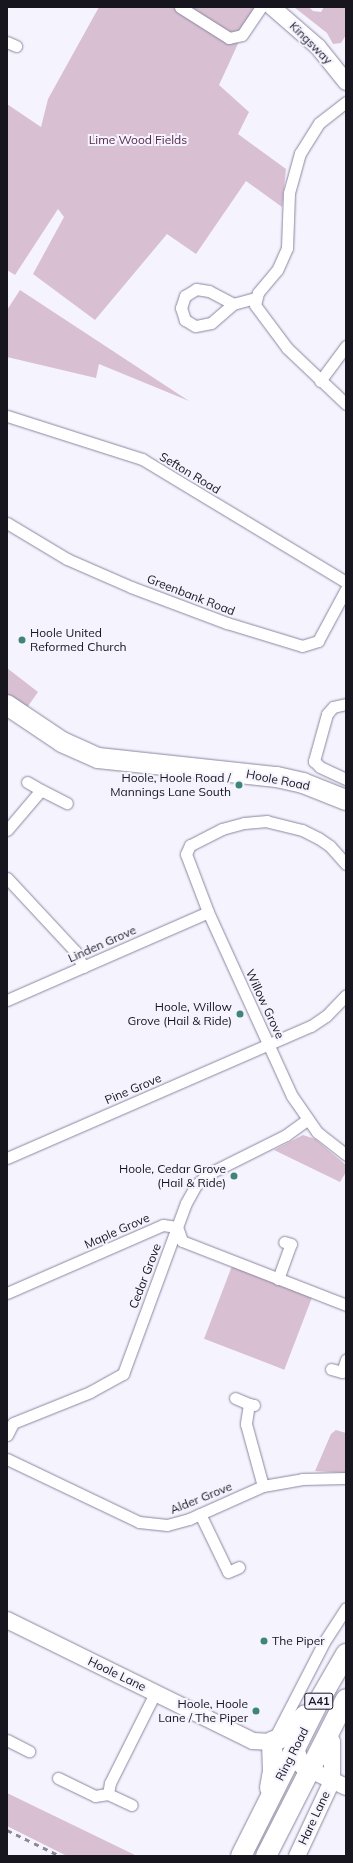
<!DOCTYPE html>
<html>
<head>
<meta charset="utf-8">
<style>
	body { margin:0 }
	#map { position:relative; width:353px; height:1863px; overflow:hidden; background:#f5f3fe; font-family:Mulish,sans-serif }
	div>[style] { position:absolute }
	[style*='--x'] { left:calc(var(--x)*1px); top:calc(var(--y)*1px); width:calc(var(--w)*1px); rotate:calc(var(--a)*1deg) }
	.green>* { inset:0; background:#d9bfd2; transform-origin:0 0 }
	.roads { filter:drop-shadow(0 0 1px #8a879f) drop-shadow(0 0 1px #8a879f) }
	.street>* { height:11px; margin:-5.5px; padding:0 5.5px; transform-origin:5.5px; border-radius:5.5px; background:#fff }
	.secondary>* { height:16px; margin:-8px; padding:0 8px; transform-origin:8px; border-radius:8px; background:#fff }
	.highway>* { height:20px; margin:-10px; padding:0 10px; transform-origin:10px; border-radius:10px; background:#fff }
	.rail>* { height:3px; margin-top:-1.5px; transform-origin:0; background:repeating-linear-gradient(90deg,#8b8a94 0 5px,transparent 0 10px) }
	.dots>* { width:11px; height:11px; translate:-50% -50%; box-sizing:border-box; border:2px solid #f5f3fe; border-radius:50% }
	span { translate:-50% -50%; white-space:nowrap; text-align:center; line-height:1.15; -webkit-text-stroke:4px #f5f3fe; paint-order:stroke }
	.shield-label span { padding:1px 3px; background:#f5f3fe; border:1px solid; border-radius:3px; -webkit-text-stroke-width:0 }
	.shield-label { font-size:11px; color:#17161f; font-weight:700 }
	.street-label { font-size:12px; color:#17161f }
	.park-label { font-size:12px; color:#56284d }
	.poi-label { font-size:12px; color:#17161f }
	.left { translate:0 -50%; text-align:left }
	.right { translate:-100% -50%; text-align:right }
	.frame { position:absolute; inset:0; border:8px solid #17161f; pointer-events:none }
</style>
</head>
<body>
<div id="map">
	<div class="green">
		<div style="clip-path:polygon(99px 7px,261px 7px,242px 35px,219px 85px,249px 112px,238px 134px,286px 169px,282px 207px,246px 181px,196px 254px,167px 234px,95px 320px,33px 274px,64px 217px,58px 209px,15px 275px,7px 270px,7px 104px,41px 127px,48px 99px)"></div>
		<div style="clip-path:polygon(294px 7px,309px 7px,313px 11px,321px 12px,324px 7px,346px 7px,346px 35px,341px 43px,333px 44px,327px 33px)"></div>
		<div style="clip-path:polygon(20px 290px,189px 401px,99px 364px,96px 378px,7px 357px,7px 310px)"></div>
		<div style="clip-path:polygon(7px 668px,38px 692px,26px 709px,7px 695px)"></div>
		<div style="clip-path:polygon(303px 1135px,315px 1139px,346px 1165px,346px 1172px,340px 1182px,274px 1150px)"></div>
		<div style="left:232px;top:1266px;width:86px;height:78px;rotate:21deg"></div>
		<div style="clip-path:polygon(336px 1430px,346px 1433px,346px 1473px,315px 1471px,331px 1434px)"></div>
		<div style="clip-path:polygon(7px 1793px,137px 1856px,67px 1856px,7px 1826px)"></div>
	</div>
	<div class="roads">
		<div class="street">
			<div style="--x:180;--y:7;--w:58;--a:32.3"></div>
			<div style="--x:229;--y:38;--w:13;--a:-13"></div>
			<div style="--x:242;--y:35;--w:34;--a:-56"></div>
			<div style="--x:7;--y:42;--w:10;--a:24"></div>
			<div style="--x:346;--y:102;--w:34;--a:142"></div>
			<div style="--x:319;--y:123;--w:36;--a:122"></div>
			<div style="--x:300;--y:153;--w:41;--a:105.4"></div>
			<div style="--x:289;--y:193;--w:55;--a:92.1"></div>
			<div style="--x:287;--y:248;--w:24;--a:114"></div>
			<div style="--x:277;--y:270;--w:30;--a:130"></div>
			<div style="--x:258;--y:293;--w:12;--a:104"></div>
			<div style="--x:255;--y:305;--w:54;--a:53.3"></div>
			<div style="--x:287;--y:348;--w:81;--a:43.5"></div>
			<div style="--x:196;--y:289;--w:13;--a:9"></div>
			<div style="--x:209;--y:291;--w:27;--a:28"></div>
			<div style="--x:233;--y:304;--w:29;--a:139"></div>
			<div style="--x:211;--y:323;--w:16;--a:169"></div>
			<div style="--x:195;--y:326;--w:12;--a:-149"></div>
			<div style="--x:185;--y:320;--w:13;--a:-108"></div>
			<div style="--x:181;--y:308;--w:13;--a:-72"></div>
			<div style="--x:185;--y:296;--w:13;--a:-32"></div>
			<div style="--x:233;--y:304;--w:23;--a:-15"></div>
			<div style="--x:320;--y:381;--w:44;--a:-53.4"></div>
			<div style="--x:7;--y:416;--w:142;--a:17.7"></div>
			<div style="--x:142;--y:459;--w:238;--a:31.1"></div>
			<div style="--x:7;--y:523;--w:70;--a:31"></div>
			<div style="--x:67;--y:559;--w:70;--a:23.6"></div>
			<div style="--x:131;--y:587;--w:103;--a:20.6"></div>
			<div style="--x:227;--y:623;--w:78;--a:17"></div>
			<div style="--x:302;--y:646;--w:17;--a:-17"></div>
			<div style="--x:318;--y:641;--w:59;--a:-61.7"></div>
			<div style="--x:346;--y:704;--w:13;--a:167"></div>
			<div style="--x:333;--y:707;--w:9;--a:131"></div>
			<div style="--x:327;--y:714;--w:49;--a:105.5"></div>
			<div style="--x:314;--y:761;--w:8;--a:45"></div>
			<div style="--x:320;--y:767;--w:29;--a:25"></div>
			<div style="--x:41;--y:790;--w:29;--a:27"></div>
			<div style="--x:7;--y:830;--w:52;--a:-49.6"></div>
			<div style="--x:41;--y:790;--w:16;--a:-150"></div>
			<div style="--x:346;--y:864;--w:24;--a:-132"></div>
			<div style="--x:330;--y:846;--w:14;--a:-146"></div>
			<div style="--x:318;--y:838;--w:18;--a:-153"></div>
			<div style="--x:302;--y:830;--w:36;--a:-166"></div>
			<div style="--x:267;--y:821;--w:23;--a:175"></div>
			<div style="--x:244;--y:823;--w:23;--a:165"></div>
			<div style="--x:222;--y:829;--w:36;--a:153"></div>
			<div style="--x:190;--y:845;--w:10;--a:114"></div>
			<div style="--x:186;--y:854;--w:62;--a:69.2"></div>
			<div style="--x:208;--y:912;--w:202;--a:65.5"></div>
			<div style="--x:292;--y:1096;--w:44;--a:55.2"></div>
			<div style="--x:317;--y:1132;--w:37;--a:38"></div>
			<div style="--x:7;--y:878;--w:100;--a:47"></div>
			<div style="--x:75;--y:951;--w:18;--a:63"></div>
			<div style="--x:7;--y:1000;--w:219;--a:-23.6"></div>
			<div style="--x:7;--y:1158;--w:331;--a:-23.5"></div>
			<div style="--x:311;--y:1026;--w:18;--a:-34"></div>
			<div style="--x:326;--y:1016;--w:29;--a:-46"></div>
			<div style="--x:278;--y:1279;--w:37;--a:-70"></div>
			<div style="--x:291;--y:1244;--w:7;--a:-164"></div>
			<div style="--x:7;--y:1293;--w:170;--a:-23.6"></div>
			<div style="--x:163;--y:1225;--w:14;--a:8"></div>
			<div style="--x:177;--y:1227;--w:15;--a:70"></div>
			<div style="--x:182;--y:1241;--w:176;--a:21.3"></div>
			<div style="--x:331;--y:1369;--w:11;--a:15"></div>
			<div style="--x:342;--y:1372;--w:13;--a:-72"></div>
			<div style="--x:235;--y:1398;--w:15;--a:23"></div>
			<div style="--x:254;--y:1405;--w:5;--a:-169"></div>
			<div style="--x:249;--y:1404;--w:20;--a:99"></div>
			<div style="--x:246;--y:1424;--w:64;--a:74.7"></div>
			<div style="--x:7;--y:1435;--w:13;--a:-63"></div>
			<div style="--x:13;--y:1423;--w:83;--a:-21.9"></div>
			<div style="--x:90;--y:1392;--w:38;--a:-29"></div>
			<div style="--x:123;--y:1374;--w:182;--a:-69.8"></div>
			<div style="--x:186;--y:1203;--w:21;--a:-61"></div>
			<div style="--x:196;--y:1185;--w:16;--a:-43"></div>
			<div style="--x:208;--y:1174;--w:87;--a:-26.6"></div>
			<div style="--x:286;--y:1135;--w:26;--a:-36"></div>
			<div style="--x:7;--y:1459;--w:146;--a:25.5"></div>
			<div style="--x:139;--y:1522;--w:28;--a:6"></div>
			<div style="--x:167;--y:1525;--w:23;--a:-15"></div>
			<div style="--x:189;--y:1519;--w:81;--a:-24"></div>
			<div style="--x:263;--y:1486;--w:40;--a:-10"></div>
			<div style="--x:302;--y:1479;--w:44;--a:-1.3"></div>
			<div style="--x:200;--y:1514;--w:64;--a:64.2"></div>
			<div style="--x:228;--y:1572;--w:12;--a:-24"></div>
			<div style="--x:274;--y:1739;--w:109;--a:-62.7"></div>
			<div style="--x:324;--y:1642;--w:40;--a:-57.1"></div>
			<div style="--x:7;--y:1740;--w:25;--a:27"></div>
			<div style="--x:58;--y:1778;--w:41;--a:25.9"></div>
			<div style="--x:95;--y:1796;--w:13;--a:-9"></div>
			<div style="--x:108;--y:1794;--w:11;--a:-80"></div>
			<div style="--x:110;--y:1783;--w:101;--a:-63.4"></div>
			<div style="--x:108;--y:1794;--w:26;--a:25"></div>
		</div>
		<div class="secondary">
			<div style="--x:272;--y:7;--w:61;--a:41"></div>
			<div style="--x:318;--y:47;--w:45;--a:51.3"></div>
			<div style="--x:7;--y:1620;--w:274;--a:26.2"></div>
			<div style="--x:253;--y:1741;--w:19;--a:3"></div>
			<div style="--x:296;--y:1748;--w:19;--a:72"></div>
			<div style="--x:302;--y:1766;--w:49;--a:25.5"></div>
			<div style="--x:297;--y:1856;--w:83;--a:-65"></div>
			<div style="--x:332;--y:1781;--w:39;--a:-90"></div>
			<div style="--x:332;--y:1742;--w:10;--a:-114"></div>
		</div>
		<div class="highway">
			<div style="--x:7;--y:705;--w:66;--a:33.9"></div>
			<div style="--x:62;--y:742;--w:39;--a:24"></div>
			<div style="--x:98;--y:758;--w:180;--a:6.1"></div>
			<div style="--x:277;--y:777;--w:27;--a:13"></div>
			<div style="--x:303;--y:783;--w:46;--a:21.6"></div>
			<div style="--x:270;--y:1788;--w:17;--a:-80"></div>
			<div style="--x:273;--y:1771;--w:29;--a:-92"></div>
			<div style="--x:272;--y:1742;--w:14;--a:-25"></div>
			<div style="--x:285;--y:1736;--w:29;--a:-46"></div>
			<div style="--x:241;--y:1856;--w:176;--a:-63.3"></div>
			<div style="--x:320;--y:1699;--w:52;--a:-60"></div>
			<div style="--x:266;--y:1856;--w:176;--a:-63"></div>
		</div>
	</div>
	<div class="rail">
		<div style="--x:7;--y:1830;--w:59;--a:26.1"></div>
	</div>
	<div class="dots">
		<div style="left:22px;top:640px;background:#3f8478"></div>
		<div style="left:239px;top:785px;background:#3f8478"></div>
		<div style="left:240px;top:1014px;background:#3f8478"></div>
		<div style="left:234px;top:1176px;background:#3f8478"></div>
		<div style="left:264px;top:1641px;background:#3f8478"></div>
		<div style="left:256px;top:1711px;background:#3f8478"></div>
	</div>
	<div class="shield-label">
		<span style="left:319px;top:1701px">A41</span>
	</div>
	<div class="street-label">
		<span style="left:311px;top:43px;rotate:45deg">Kingsway</span>
		<span style="left:190px;top:473px;rotate:31deg">Sefton Road</span>
		<span style="left:191px;top:595px;rotate:21deg">Greenbank Road</span>
		<span style="left:278px;top:780px;rotate:11deg">Hoole Road</span>
		<span style="left:102px;top:944px;rotate:-24deg">Linden Grove</span>
		<span style="left:265px;top:1004px;rotate:65deg">Willow Grove</span>
		<span style="left:133px;top:1089px;rotate:-23deg">Pine Grove</span>
		<span style="left:117px;top:1231px;rotate:-24deg">Maple Grove</span>
		<span style="left:145px;top:1276px;rotate:-69deg">Cedar Grove</span>
		<span style="left:201px;top:1498px;rotate:-22deg">Alder Grove</span>
		<span style="left:117px;top:1674px;rotate:26deg">Hoole Lane</span>
		<span style="left:292px;top:1754px;rotate:-63deg">Ring Road</span>
		<span style="left:314px;top:1818px;rotate:-65deg">Hare Lane</span>
	</div>
	<div class="park-label">
		<span style="left:138px;top:140px">Lime Wood Fields</span>
	</div>
	<div class="poi-label">
		<span class="left" style="left:30px;top:640px">Hoole United<br>Reformed Church</span>
		<span class="right" style="left:231px;top:785px">Hoole, Hoole Road /<br>Mannings Lane South</span>
		<span class="right" style="left:232px;top:1014px">Hoole, Willow<br>Grove (Hail &amp; Ride)</span>
		<span class="right" style="left:226px;top:1176px">Hoole, Cedar Grove<br>(Hail &amp; Ride)</span>
		<span class="left" style="left:272px;top:1641px">The Piper</span>
		<span class="right" style="left:248px;top:1711px">Hoole, Hoole<br>Lane / The Piper</span>
	</div>
	<div class="frame"></div>
</div>
</body>
</html>
